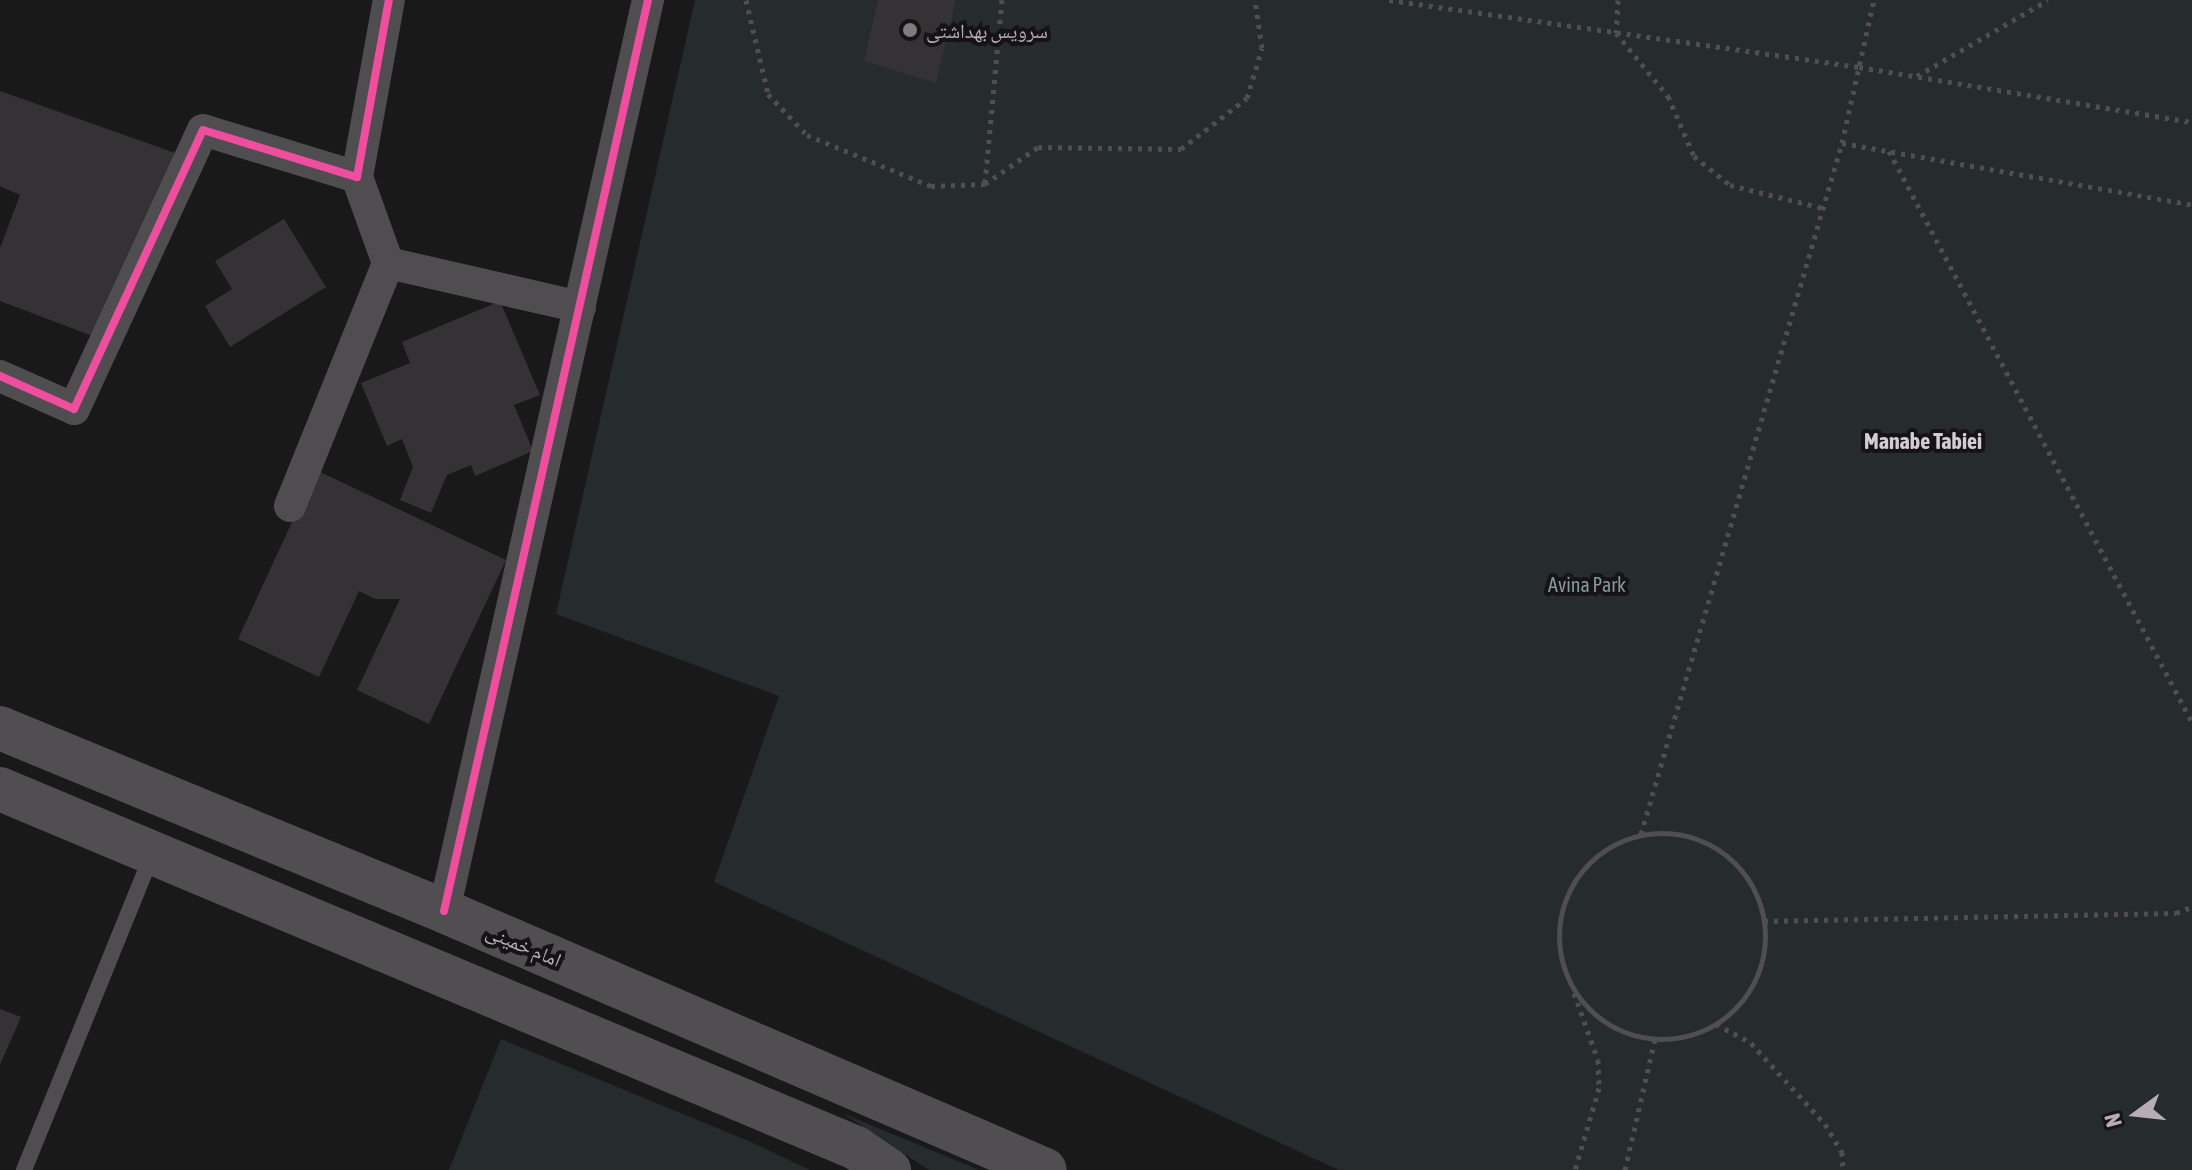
<!DOCTYPE html>
<html>
<head>
<meta charset="utf-8">
<style>
	body { margin:0 }
	#map { position:relative; width:2192px; height:1170px; overflow:hidden; background:#191919; font-family:"Asap Condensed","Noto Naskh Arabic",sans-serif }
	div>[style] { position:absolute }
	[style*='--x'] { left:calc(var(--x)*1px); top:calc(var(--y)*1px); width:calc(var(--w)*1px); rotate:calc(var(--a)*1deg) }
	.green>* { inset:0; background:#262b2d }
	.building>* { inset:0; background:#343234 }
	.path>* { height:5px; margin-top:-2.5px; transform-origin:0; background:repeating-linear-gradient(90deg,#504e50 0 4px,transparent 0 10px) }
	.path>.ring { margin:-2.5px; padding:0; box-sizing:content-box; background:none; border:5px solid #504e50; border-radius:50% }
	.lane>* { height:16px; margin:-8px; padding:0 8px; transform-origin:8px; border-radius:8px; background:#4f4d4f }
	.street>* { height:32px; margin:-16px; padding:0 16px; transform-origin:16px; border-radius:16px; background:#4f4d4f }
	.primary>* { height:44px; margin:-22px; padding:0 22px; transform-origin:22px; border-radius:22px; background:#504e50 }
	.cycleway>* { height:8px; margin:-4px; padding:0 4px; transform-origin:4px; border-radius:4px; background:#ef4d9e }
	.dots>* { width:22px; height:22px; translate:-50% -50%; box-sizing:border-box; border:4px solid #151314; border-radius:50% }
	span { translate:-50% -50%; white-space:nowrap; text-align:center; line-height:1.15; -webkit-text-stroke:8px #151314; paint-order:stroke }
	.poi-label { font-size:20px; color:#b8acb8 }
	.left { translate:0 -50%; text-align:left }
	.park-label { font-size:20px; color:#8597a0 }
	.street-label { font-size:20px; color:#b8acb8 }
	.neighbourhood-label { font-size:22px; color:#d4ccd4; font-weight:700 }
	.north { position:absolute; left:2096px; top:1074px; width:80px; height:80px; -webkit-text-stroke:6px #151314; paint-order:stroke; rotate:255deg; font-size:22px; font-weight:700; line-height:32px; text-align:center; color:#b8acb8 }
	.north::after { content:''; display:block; margin:auto; width:28px; height:36px; background:#b8acb8; clip-path:polygon(50% 0,100% 100%,50% 72%,0 100%) }
</style>
</head>
<body>
<div id="map">
	<div class="green">
		<div style="clip-path:polygon(695px 0,2192px 0,2192px 1170px,1339px 1170px,714px 882px,779px 696px,556px 614px)"></div>
		<div style="clip-path:polygon(501px 1039px,751px 1142px,810px 1170px,449px 1170px)"></div>
		<div style="clip-path:polygon(842px 1113px,979px 1170px,929px 1170px)"></div>
	</div>
	<div class="building">
		<div style="clip-path:polygon(878px 0,956px 0,936px 83px,864px 61px)"></div>
		<div style="clip-path:polygon(0 91px,195px 160px,111px 343px,0 301px,0 248px,20px 195px,0 186px)"></div>
		<div style="clip-path:polygon(284px 219px,326px 287px,230px 347px,205px 306px,232px 289px,215px 261px)"></div>
		<div style="clip-path:polygon(500px 301px,540px 395px,514px 405px,533px 451px,475px 476px,471px 465px,447px 475px,431px 513px,400px 500px,413px 467px,402px 439px,387px 446px,361px 383px,410px 363px,402px 342px)"></div>
		<div style="clip-path:polygon(316px 470px,506px 560px,429px 724px,357px 690px,400px 599px,375px 599px,359px 591px,319px 677px,238px 639px)"></div>
		<div style="clip-path:polygon(0 1009px,21px 1017px,0 1065px)"></div>
	</div>
	<div class="path">
		<div style="--x:746;--y:0;--w:97;--a:76.8"></div>
		<div style="--x:768;--y:94;--w:57;--a:46.4"></div>
		<div style="--x:807;--y:135;--w:134;--a:22.4"></div>
		<div style="--x:931;--y:186;--w:54;--a:-2.1"></div>
		<div style="--x:985;--y:184;--w:65;--a:-34.9"></div>
		<div style="--x:1038;--y:147;--w:143;--a:0.8"></div>
		<div style="--x:1181;--y:149;--w:83;--a:-37.7"></div>
		<div style="--x:1247;--y:98;--w:52;--a:-73.3"></div>
		<div style="--x:1262;--y:48;--w:49;--a:-98.3"></div>
		<div style="--x:1389;--y:0;--w:475;--a:8.1"></div>
		<div style="--x:1859;--y:67;--w:338;--a:9.4"></div>
		<div style="--x:1618;--y:0;--w:33;--a:93"></div>
		<div style="--x:1616;--y:33;--w:82;--a:50.5"></div>
		<div style="--x:1668;--y:96;--w:65;--a:66.6"></div>
		<div style="--x:1694;--y:156;--w:46;--a:38.9"></div>
		<div style="--x:1730;--y:185;--w:96;--a:13.9"></div>
		<div style="--x:1917;--y:76;--w:151;--a:-30.1"></div>
		<div style="--x:1842;--y:143;--w:355;--a:10"></div>
		<div style="--x:1889;--y:151;--w:646;--a:62.05"></div>
		<div style="--x:985;--y:183;--w:184;--a:-84.7"></div>
		<div class="ring" style="left:1559px;top:833px;width:201px;height:201px"></div>
		<div style="--x:1641;--y:834;--w:720;--a:-73.78"></div>
		<div style="--x:1842;--y:143;--w:147;--a:-77.4"></div>
		<div style="--x:1764;--y:921;--w:412;--a:-1.1"></div>
		<div style="--x:2176;--y:913;--w:17;--a:-21"></div>
		<div style="--x:1574;--y:993;--w:71;--a:70.3"></div>
		<div style="--x:1598;--y:1060;--w:28;--a:88"></div>
		<div style="--x:1599;--y:1088;--w:85;--a:106.3"></div>
		<div style="--x:1716;--y:1024;--w:40;--a:28"></div>
		<div style="--x:1751;--y:1043;--w:110;--a:47.6"></div>
		<div style="--x:1825;--y:1124;--w:33;--a:59"></div>
		<div style="--x:1842;--y:1152;--w:18;--a:87"></div>
		<div style="--x:1625;--y:1170;--w:134;--a:-77.1"></div>
	</div>
	<div class="lane">
		<div style="--x:24;--y:1170;--w:341;--a:-67.9"></div>
	</div>
	<div class="street">
		<div style="--x:357;--y:177;--w:91;--a:70.2"></div>
		<div style="--x:0;--y:376;--w:81;--a:24"></div>
		<div style="--x:74;--y:409;--w:307;--a:-65.2"></div>
		<div style="--x:203;--y:130;--w:161;--a:17"></div>
		<div style="--x:357;--y:177;--w:180;--a:-79.8"></div>
		<div style="--x:290;--y:506;--w:262;--a:-68"></div>
		<div style="--x:388;--y:263;--w:197;--a:12.9"></div>
		<div style="--x:444;--y:911;--w:934;--a:-77.38"></div>
	</div>
	<div class="primary">
		<div style="--x:0;--y:728;--w:480;--a:22.4"></div>
		<div style="--x:444;--y:911;--w:654;--a:23.31"></div>
		<div style="--x:0;--y:789;--w:928;--a:22.75"></div>
		<div style="--x:856;--y:1148;--w:40;--a:34"></div>
	</div>
	<div class="cycleway">
		<div style="--x:0;--y:376;--w:81;--a:24"></div>
		<div style="--x:74;--y:409;--w:307;--a:-65.2"></div>
		<div style="--x:203;--y:130;--w:161;--a:17"></div>
		<div style="--x:357;--y:177;--w:180;--a:-79.8"></div>
		<div style="--x:444;--y:911;--w:934;--a:-77.38"></div>
	</div>
	<div class="dots">
		<div style="left:910px;top:30px;background:#807980"></div>
	</div>
	<div class="poi-label">
		<span class="left" style="left:926px;top:30px">سرویس بهداشتی</span>
	</div>
	<div class="park-label">
		<span style="left:1587px;top:584px">Avina Park</span>
	</div>
	<div class="street-label">
		<span style="left:524px;top:945px;rotate:23deg">امام خمینی</span>
	</div>
	<div class="neighbourhood-label">
		<span style="left:1923px;top:442px">Manabe Tabiei</span>
	</div>
	<div class="north">N</div>
</div>
</body>
</html>
